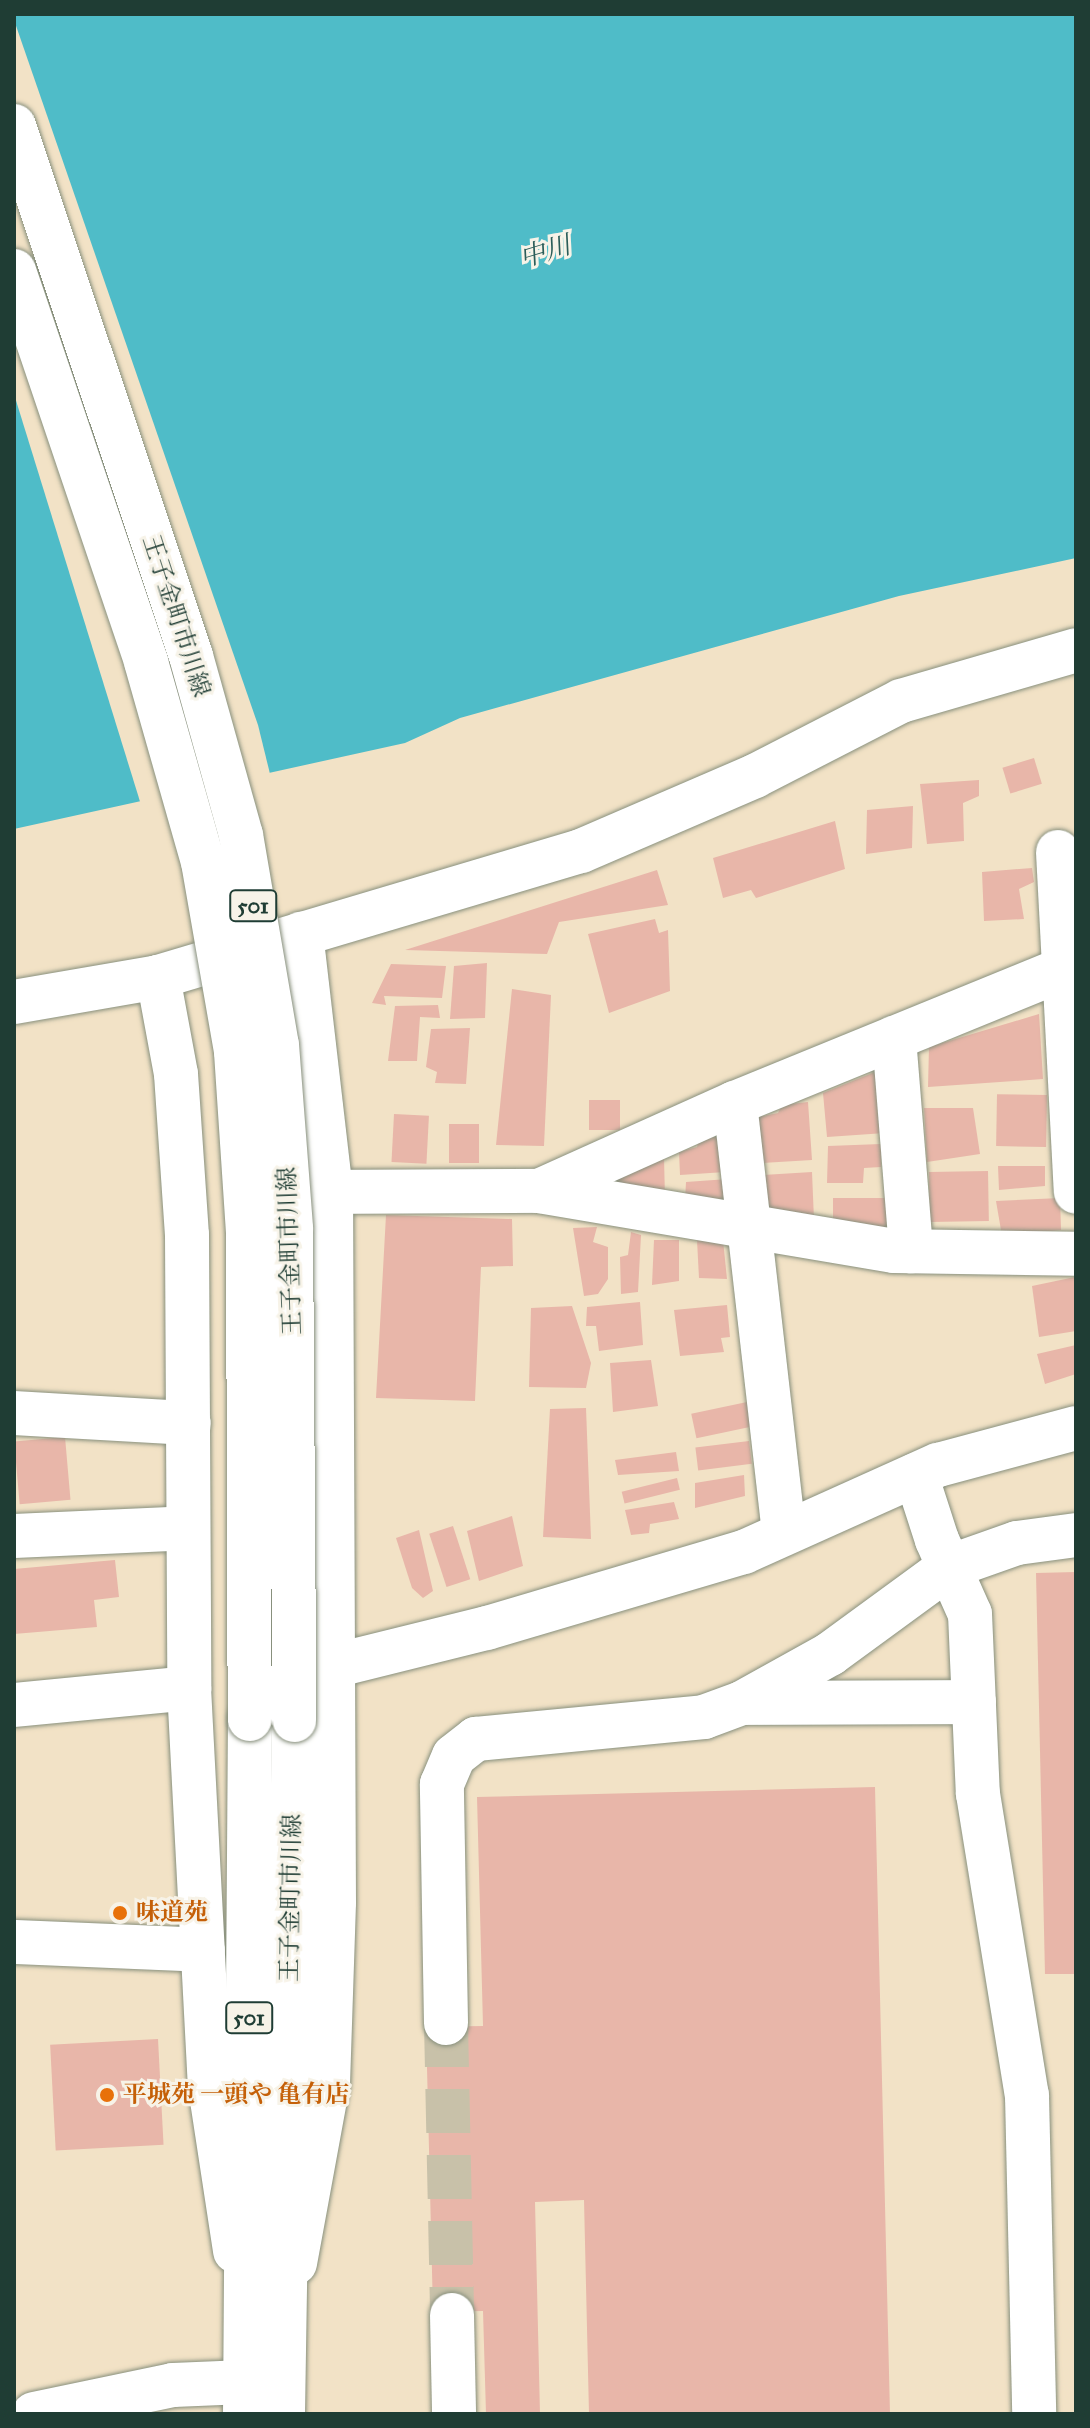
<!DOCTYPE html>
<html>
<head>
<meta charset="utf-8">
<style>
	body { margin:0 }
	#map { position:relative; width:1090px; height:2428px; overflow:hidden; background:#f2e2c6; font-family:"IM FELL Great Primer","Noto Serif JP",serif }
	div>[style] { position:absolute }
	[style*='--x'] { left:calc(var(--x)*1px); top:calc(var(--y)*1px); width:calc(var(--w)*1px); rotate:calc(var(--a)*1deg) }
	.water>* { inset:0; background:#4fbcc8 }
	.pier>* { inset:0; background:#f2e2c6 }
	.building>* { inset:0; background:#e8b6a9; transform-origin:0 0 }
	.minor-tunnel>* { height:44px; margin-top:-22px; transform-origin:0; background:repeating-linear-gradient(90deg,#c8c1a9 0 44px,transparent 0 66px) }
	.roads { filter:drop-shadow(0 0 2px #88907d) drop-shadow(0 0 2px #88907d) }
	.minor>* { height:44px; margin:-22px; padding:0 22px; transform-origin:22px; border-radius:22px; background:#fff }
	.major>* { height:44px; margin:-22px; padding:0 22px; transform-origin:22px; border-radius:22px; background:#fff }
	.bridges { filter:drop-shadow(0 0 2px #88907d) drop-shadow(0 0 2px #88907d) }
	.major-bridge>* { height:44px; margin:-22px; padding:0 22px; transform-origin:22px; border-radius:22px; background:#fff }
	.dots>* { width:22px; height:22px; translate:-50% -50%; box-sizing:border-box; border:4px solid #f7f3e8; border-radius:50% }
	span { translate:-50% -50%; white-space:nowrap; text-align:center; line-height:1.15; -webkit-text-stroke:6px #f7f3e8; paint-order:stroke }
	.shield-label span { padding:2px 6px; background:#f7f3e8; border:2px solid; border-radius:6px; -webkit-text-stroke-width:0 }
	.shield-label { font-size:22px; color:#1f3d34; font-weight:700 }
	.street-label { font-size:24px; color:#1f3d34 }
	.food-label { font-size:24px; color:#c56008; font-weight:700 }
	.left { translate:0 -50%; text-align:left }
	.water-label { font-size:26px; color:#2b5d59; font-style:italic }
	.frame { position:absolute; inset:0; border:16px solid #1f3d34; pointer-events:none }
</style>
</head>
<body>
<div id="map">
	<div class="water">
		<div style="clip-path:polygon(14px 14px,1076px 14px,1076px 558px,899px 596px,460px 718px,405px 743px,14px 829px)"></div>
	</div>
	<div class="pier">
		<div style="clip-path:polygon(14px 20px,258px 725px,271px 778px,142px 808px,14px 394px)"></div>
	</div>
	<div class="building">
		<div style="left:1034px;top:758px;width:27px;height:33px;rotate:73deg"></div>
		<div style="clip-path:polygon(979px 780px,979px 796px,963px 803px,964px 841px,927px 844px,920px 784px)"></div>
		<div style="clip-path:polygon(913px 806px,912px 848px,866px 854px,867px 810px)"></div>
		<div style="clip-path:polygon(835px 821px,845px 869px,756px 898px,751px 890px,723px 898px,713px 858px)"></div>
		<div style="clip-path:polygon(1032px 868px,1034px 882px,1019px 889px,1024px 919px,984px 921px,982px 872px)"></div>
		<div style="clip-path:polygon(657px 870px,668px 905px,559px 922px,547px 954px,405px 950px)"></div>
		<div style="clip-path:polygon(655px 919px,659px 933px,668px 930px,670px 991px,609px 1013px,588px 934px)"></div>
		<div style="clip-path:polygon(487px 963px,485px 1018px,450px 1019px,454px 966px)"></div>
		<div style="clip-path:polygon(391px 964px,446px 966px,442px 998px,384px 996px,386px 1005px,372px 1003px)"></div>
		<div style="clip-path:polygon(512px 989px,551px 995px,544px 1146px,496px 1145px)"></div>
		<div style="clip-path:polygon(438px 1005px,440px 1018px,420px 1017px,417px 1061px,388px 1061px,395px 1006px)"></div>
		<div style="clip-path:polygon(1039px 1014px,1043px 1079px,928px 1087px,929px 1047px)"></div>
		<div style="clip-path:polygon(470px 1028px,466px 1084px,435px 1083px,437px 1072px,426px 1067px,431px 1029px)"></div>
		<div style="clip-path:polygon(880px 1070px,885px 1133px,827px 1137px,823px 1093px)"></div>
		<div style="left:1047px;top:1095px;width:52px;height:50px;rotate:91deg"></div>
		<div style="left:620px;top:1100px;width:30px;height:31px;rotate:90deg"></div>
		<div style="clip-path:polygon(808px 1102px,812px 1160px,761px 1163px,758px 1117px,778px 1113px,782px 1105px)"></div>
		<div style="clip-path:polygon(924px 1108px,973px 1108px,980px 1154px,927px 1162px)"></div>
		<div style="left:394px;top:1114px;width:35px;height:48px;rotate:3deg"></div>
		<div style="left:449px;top:1124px;width:30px;height:39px"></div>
		<div style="clip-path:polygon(700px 1137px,725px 1137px,725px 1172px,680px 1175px,679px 1152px,697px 1147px)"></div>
		<div style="clip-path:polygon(881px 1144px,881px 1167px,864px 1168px,863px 1183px,827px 1183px,828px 1146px)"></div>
		<div style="clip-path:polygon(664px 1158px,665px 1198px,594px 1185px)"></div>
		<div style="clip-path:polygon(998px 1166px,1045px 1166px,1045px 1186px,999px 1190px)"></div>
		<div style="left:988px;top:1171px;width:50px;height:59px;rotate:89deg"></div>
		<div style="clip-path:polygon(812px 1172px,814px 1220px,767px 1208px,763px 1175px)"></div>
		<div style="clip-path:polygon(728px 1179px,728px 1207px,710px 1208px,706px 1197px,685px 1201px,686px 1182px)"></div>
		<div style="left:833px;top:1198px;width:58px;height:29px"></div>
		<div style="clip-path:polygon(1060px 1198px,1061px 1230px,1002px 1236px,996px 1201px)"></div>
		<div style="clip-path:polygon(386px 1215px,512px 1219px,513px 1266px,481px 1267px,475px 1401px,376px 1398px)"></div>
		<div style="clip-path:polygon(597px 1227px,593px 1242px,608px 1247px,608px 1279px,598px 1294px,584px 1296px,573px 1228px)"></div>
		<div style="clip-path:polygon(631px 1232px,641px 1235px,638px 1292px,621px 1294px,620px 1257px,628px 1255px)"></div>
		<div style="clip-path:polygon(654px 1240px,679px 1240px,679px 1281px,652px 1285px)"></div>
		<div style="clip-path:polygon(697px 1240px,723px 1240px,727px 1279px,699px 1278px)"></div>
		<div style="clip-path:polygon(1075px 1277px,1076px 1331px,1039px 1337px,1032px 1286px)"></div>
		<div style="clip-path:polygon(640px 1302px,643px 1345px,599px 1351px,596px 1326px,586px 1326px,587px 1307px)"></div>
		<div style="clip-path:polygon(727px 1305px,730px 1337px,721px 1338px,724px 1352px,680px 1356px,674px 1310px)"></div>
		<div style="clip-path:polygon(572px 1306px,591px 1363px,586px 1388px,529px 1387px,531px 1308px)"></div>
		<div style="clip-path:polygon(1076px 1345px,1076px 1374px,1045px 1384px,1037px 1354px)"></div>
		<div style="clip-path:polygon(651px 1360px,658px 1406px,613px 1412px,610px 1363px)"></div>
		<div style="left:747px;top:1402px;width:25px;height:57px;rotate:78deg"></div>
		<div style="clip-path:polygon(586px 1408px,591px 1539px,543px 1537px,550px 1409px)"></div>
		<div style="left:65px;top:1437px;width:63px;height:51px;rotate:85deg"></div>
		<div style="left:749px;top:1441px;width:23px;height:54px;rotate:83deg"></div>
		<div style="clip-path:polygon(676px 1452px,679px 1471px,618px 1475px,615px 1460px)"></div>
		<div style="clip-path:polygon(744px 1475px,745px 1496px,695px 1508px,695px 1483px)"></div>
		<div style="left:677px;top:1478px;width:12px;height:57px;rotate:76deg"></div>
		<div style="clip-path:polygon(674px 1502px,679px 1519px,650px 1524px,649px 1533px,631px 1535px,625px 1510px)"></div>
		<div style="clip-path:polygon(512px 1516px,523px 1566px,479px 1581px,467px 1531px)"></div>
		<div style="left:453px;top:1526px;width:56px;height:25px;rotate:72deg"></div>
		<div style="clip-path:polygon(419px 1530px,433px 1591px,423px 1598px,412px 1588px,396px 1538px)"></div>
		<div style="clip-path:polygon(115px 1560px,119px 1597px,94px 1600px,97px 1627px,14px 1634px,14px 1569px)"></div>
		<div style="clip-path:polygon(1076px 1572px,1076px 1974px,1045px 1974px,1036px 1573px)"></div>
		<div style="clip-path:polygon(875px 1787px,890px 2414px,589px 2414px,584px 2200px,535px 2202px,540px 2414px,486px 2414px,483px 2311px,433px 2312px,426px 2027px,483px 2026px,477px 1797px)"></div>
		<div style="left:158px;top:2039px;width:106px;height:108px;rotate:87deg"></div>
	</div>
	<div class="minor-tunnel">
		<div style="--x:446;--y:2023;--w:292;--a:88.8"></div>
	</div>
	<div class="roads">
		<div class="minor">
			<div style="--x:1058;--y:852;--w:340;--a:87"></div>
			<div style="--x:158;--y:977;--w:99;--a:79.5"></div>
			<div style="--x:176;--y:1074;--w:161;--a:86.1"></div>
			<div style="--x:187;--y:1235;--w:453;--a:89.7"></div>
			<div style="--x:189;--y:1688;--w:400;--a:87"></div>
			<div style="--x:210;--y:2087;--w:166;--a:81.3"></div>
			<div style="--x:14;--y:1002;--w:146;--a:-9.8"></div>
			<div style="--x:158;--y:977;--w:441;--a:-16.6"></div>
			<div style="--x:581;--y:851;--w:189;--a:-23.3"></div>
			<div style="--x:755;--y:776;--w:164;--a:-27.2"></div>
			<div style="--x:901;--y:701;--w:182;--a:-16.2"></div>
			<div style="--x:894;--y:1038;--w:214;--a:85.4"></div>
			<div style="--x:735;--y:1103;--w:432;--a:83.5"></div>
			<div style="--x:539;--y:1191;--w:360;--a:9.6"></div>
			<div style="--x:894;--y:1251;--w:182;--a:0.9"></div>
			<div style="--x:331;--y:1192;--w:208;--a:-0.3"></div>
			<div style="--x:539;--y:1191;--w:215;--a:-24.2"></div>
			<div style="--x:735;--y:1103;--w:368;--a:-22.2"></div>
			<div style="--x:14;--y:1413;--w:175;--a:3.3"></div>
			<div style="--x:916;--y:1475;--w:68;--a:72.1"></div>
			<div style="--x:937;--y:1540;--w:81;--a:66"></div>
			<div style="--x:970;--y:1614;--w:180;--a:87.5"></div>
			<div style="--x:978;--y:1794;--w:305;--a:80.8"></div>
			<div style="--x:1027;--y:2095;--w:319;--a:88.7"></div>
			<div style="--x:14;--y:1536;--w:173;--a:-2.6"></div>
			<div style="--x:333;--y:1666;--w:159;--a:-13.9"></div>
			<div style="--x:487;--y:1628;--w:268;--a:-16.5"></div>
			<div style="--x:744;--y:1552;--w:213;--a:-24.2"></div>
			<div style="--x:938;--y:1465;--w:143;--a:-15"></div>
			<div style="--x:744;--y:1703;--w:230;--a:-0.2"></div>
			<div style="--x:14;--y:1705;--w:176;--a:-5.5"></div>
			<div style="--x:14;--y:1942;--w:189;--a:2.4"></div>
			<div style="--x:446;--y:2023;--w:239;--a:-91"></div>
			<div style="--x:442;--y:1784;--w:30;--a:-67"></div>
			<div style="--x:454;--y:1756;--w:28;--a:-38"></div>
			<div style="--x:476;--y:1739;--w:229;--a:-5.5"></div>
			<div style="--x:704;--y:1717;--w:40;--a:-20.2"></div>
			<div style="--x:742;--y:1703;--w:101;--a:-29.1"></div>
			<div style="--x:830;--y:1654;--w:147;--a:-36.2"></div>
			<div style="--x:949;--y:1567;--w:72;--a:-19.4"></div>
			<div style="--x:1017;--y:1543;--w:60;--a:-7.7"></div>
			<div style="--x:295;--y:2263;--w:182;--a:-79.6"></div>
			<div style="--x:328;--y:2084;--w:182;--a:-88.1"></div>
			<div style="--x:334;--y:1902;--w:710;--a:-90.24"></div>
			<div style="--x:331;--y:1192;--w:260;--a:-96.6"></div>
			<div style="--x:452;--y:2315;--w:99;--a:88.8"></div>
			<div style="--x:34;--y:2414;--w:142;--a:-11.8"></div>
			<div style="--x:173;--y:2385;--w:72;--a:-2.4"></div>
		</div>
		<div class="major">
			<div style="--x:245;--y:2414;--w:695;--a:-89.59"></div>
			<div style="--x:283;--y:2414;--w:694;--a:-89.09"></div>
		</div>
	</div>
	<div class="bridges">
		<div class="major-bridge">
			<div style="--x:14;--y:126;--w:559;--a:71.53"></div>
			<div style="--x:191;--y:656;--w:186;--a:74.4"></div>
			<div style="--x:241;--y:835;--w:213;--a:80.3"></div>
			<div style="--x:277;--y:1045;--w:185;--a:85.6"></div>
			<div style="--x:291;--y:1229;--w:491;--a:89.6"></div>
			<div style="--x:14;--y:271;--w:413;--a:71.3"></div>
			<div style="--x:146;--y:662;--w:208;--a:74.1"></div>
			<div style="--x:203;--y:862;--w:193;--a:80.1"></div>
			<div style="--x:236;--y:1052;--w:182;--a:86.2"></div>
			<div style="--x:248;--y:1234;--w:485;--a:89.8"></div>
		</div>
	</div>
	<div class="dots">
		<div style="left:120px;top:1913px;background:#e8710a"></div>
		<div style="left:107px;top:2095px;background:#e8710a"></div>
	</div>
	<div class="shield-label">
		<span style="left:253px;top:906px">501</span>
		<span style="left:249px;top:2018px">501</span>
	</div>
	<div class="street-label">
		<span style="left:176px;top:616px;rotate:72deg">王子金町市川線</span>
		<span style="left:290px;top:1251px;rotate:-92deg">王子金町市川線</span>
		<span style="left:291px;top:1898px;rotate:-89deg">王子金町市川線</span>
	</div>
	<div class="food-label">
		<span class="left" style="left:136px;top:1913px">味道苑</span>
		<span class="left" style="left:123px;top:2095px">平城苑 一頭や 亀有店</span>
	</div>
	<div class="water-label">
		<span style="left:545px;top:252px;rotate:-17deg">中川</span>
	</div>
	<div class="frame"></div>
</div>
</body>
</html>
